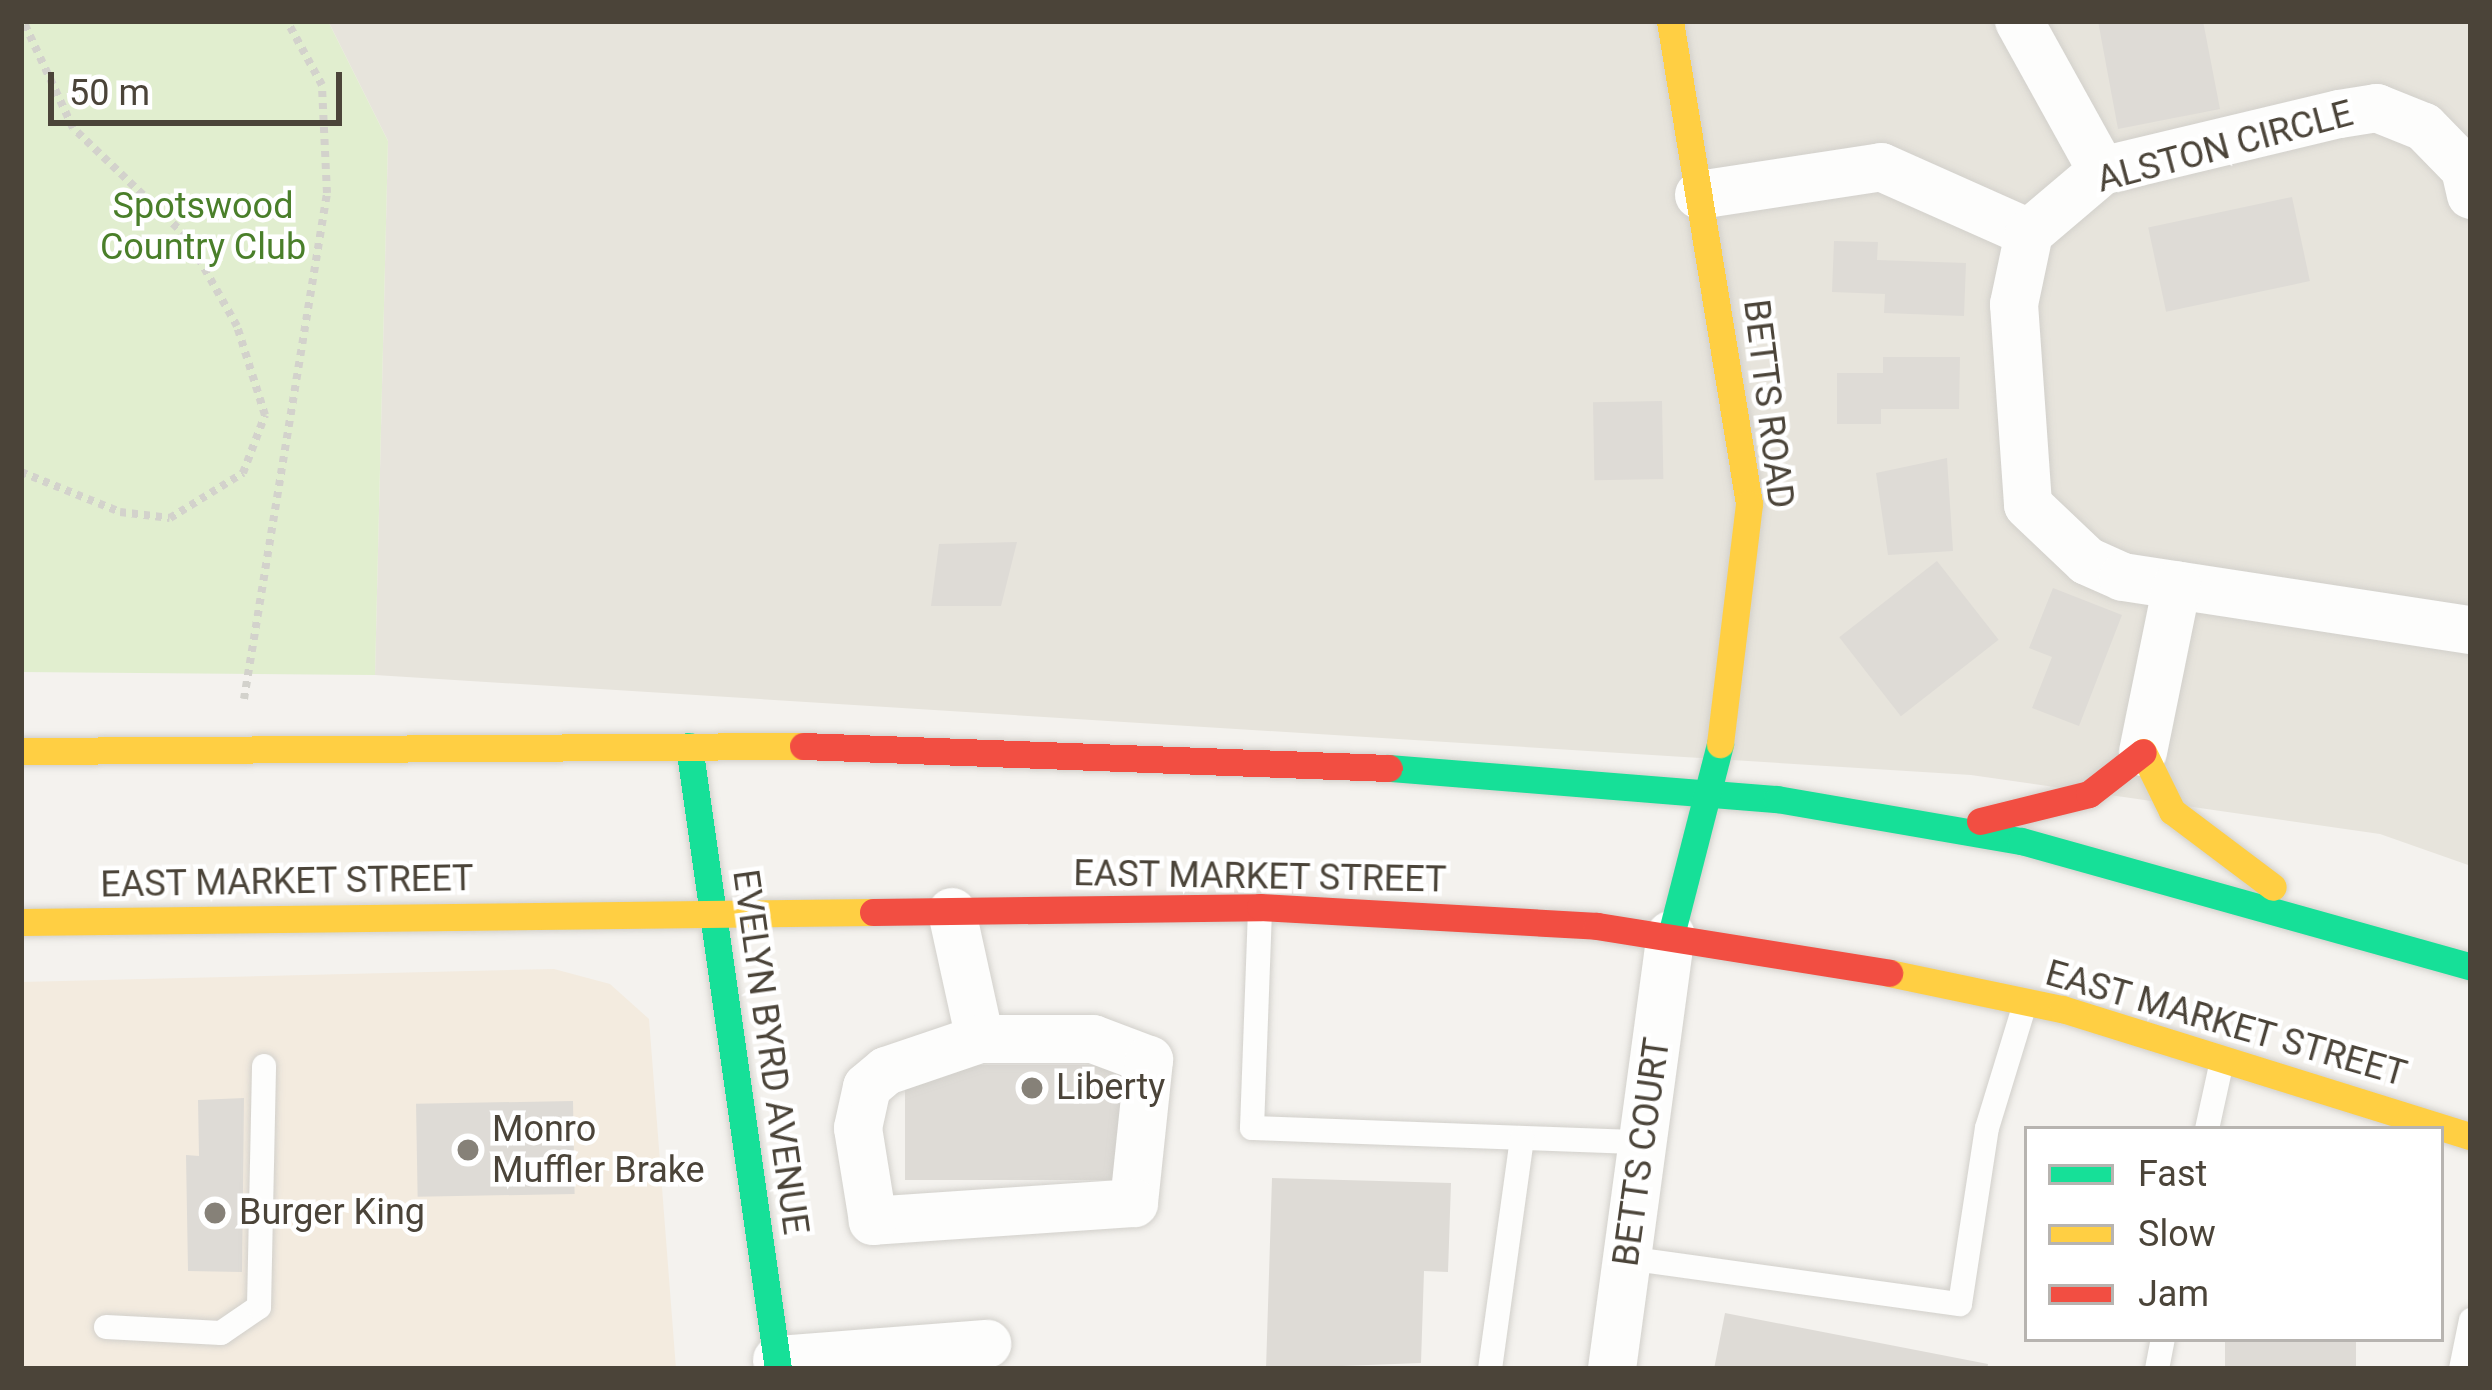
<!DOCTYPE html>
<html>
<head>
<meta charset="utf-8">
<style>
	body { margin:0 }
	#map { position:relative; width:2492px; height:1390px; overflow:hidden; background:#f4f2ee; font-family:Roboto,sans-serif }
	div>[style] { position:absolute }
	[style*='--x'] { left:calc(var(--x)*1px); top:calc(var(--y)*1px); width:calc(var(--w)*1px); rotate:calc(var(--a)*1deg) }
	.residential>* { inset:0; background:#e7e4dc }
	.commercial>* { inset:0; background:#f3ebdf }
	.green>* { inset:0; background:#e1eecf }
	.building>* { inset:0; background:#dedbd6; transform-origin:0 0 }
	.path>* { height:8px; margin-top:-4px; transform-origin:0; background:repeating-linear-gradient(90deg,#d3d2cc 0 6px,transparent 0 12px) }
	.roads { filter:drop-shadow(0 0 3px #d2d0cb) drop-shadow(0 0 3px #d2d0cb) }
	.lane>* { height:24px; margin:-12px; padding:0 12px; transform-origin:12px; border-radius:12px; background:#fdfdfc }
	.street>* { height:48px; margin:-24px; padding:0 24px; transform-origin:24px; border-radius:24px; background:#fdfdfc }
	.fast>* { height:27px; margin:-13.5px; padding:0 13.5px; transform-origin:13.5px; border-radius:13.5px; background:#16e098 }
	.slow>* { height:27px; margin:-13.5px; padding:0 13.5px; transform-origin:13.5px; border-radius:13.5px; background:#ffcf43 }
	.jam>* { height:27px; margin:-13.5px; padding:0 13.5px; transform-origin:13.5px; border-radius:13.5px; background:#f24e42 }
	.dots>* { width:33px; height:33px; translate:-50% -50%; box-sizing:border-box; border:6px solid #fff; border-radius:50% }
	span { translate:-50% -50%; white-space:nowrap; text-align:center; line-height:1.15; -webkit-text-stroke:9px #fff; paint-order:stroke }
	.street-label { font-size:36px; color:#4b4439 }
	.park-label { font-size:36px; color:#4a7f2a }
	.poi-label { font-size:36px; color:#4b4439 }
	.left { translate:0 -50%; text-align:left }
	.frame { position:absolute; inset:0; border:24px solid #4b4439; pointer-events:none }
	.legend { position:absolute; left:2024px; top:1126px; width:420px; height:216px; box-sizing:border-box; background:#fff; border:3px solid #b7b4b0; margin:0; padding:15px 21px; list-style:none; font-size:36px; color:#4b4439 }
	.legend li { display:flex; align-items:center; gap:24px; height:60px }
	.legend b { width:60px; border:3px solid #b7b4b0 }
	.scale { position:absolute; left:48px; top:72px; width:294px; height:54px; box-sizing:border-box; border:6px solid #4b4439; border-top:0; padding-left:15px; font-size:36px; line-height:42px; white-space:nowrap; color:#4b4439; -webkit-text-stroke:9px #fff; paint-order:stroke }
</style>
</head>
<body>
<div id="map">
	<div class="residential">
		<div style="clip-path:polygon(328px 21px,2471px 21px,2471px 866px,2380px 834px,1971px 775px,375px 675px,388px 141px)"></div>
	</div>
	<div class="commercial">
		<div style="clip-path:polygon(554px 969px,610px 984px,649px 1019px,676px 1369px,21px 1369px,21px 982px)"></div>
	</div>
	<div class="green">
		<div style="clip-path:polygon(21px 21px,328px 21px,388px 141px,375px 675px,21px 672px)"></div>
	</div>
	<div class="building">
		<div style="clip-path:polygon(2098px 21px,2203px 21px,2220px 109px,2118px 129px)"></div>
		<div style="left:2292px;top:197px;width:86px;height:147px;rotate:78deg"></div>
		<div style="clip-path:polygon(1834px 241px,1878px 242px,1877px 260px,1966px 263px,1964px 316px,1884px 313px,1885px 294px,1832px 292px)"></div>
		<div style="clip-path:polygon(1883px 357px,1960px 357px,1959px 409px,1881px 409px,1881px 424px,1837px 424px,1837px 373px,1883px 373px)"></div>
		<div style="left:1662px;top:401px;width:78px;height:69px;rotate:89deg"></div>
		<div style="clip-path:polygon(1947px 458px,1953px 551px,1888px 555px,1876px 473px)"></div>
		<div style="clip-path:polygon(1017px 542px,1001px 606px,931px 606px,939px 544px)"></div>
		<div style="left:1937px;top:561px;width:100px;height:124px;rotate:52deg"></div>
		<div style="clip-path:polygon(2053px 588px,2122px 615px,2079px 726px,2032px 708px,2052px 657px,2029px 648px)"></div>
		<div style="left:905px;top:1065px;width:215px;height:115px"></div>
		<div style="clip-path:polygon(244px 1098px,242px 1272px,188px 1271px,186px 1155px,199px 1156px,198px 1100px)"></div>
		<div style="left:573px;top:1101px;width:93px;height:157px;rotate:89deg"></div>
		<div style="clip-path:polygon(1272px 1178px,1451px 1183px,1448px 1272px,1424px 1271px,1421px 1363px,1266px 1369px)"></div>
		<div style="clip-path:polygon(1725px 1313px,1988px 1364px,1987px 1369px,1714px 1369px)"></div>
		<div style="left:2225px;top:1339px;width:131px;height:31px"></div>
	</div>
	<div class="path">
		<div style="--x:21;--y:472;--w:107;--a:22"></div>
		<div style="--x:120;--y:512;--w:50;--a:6.8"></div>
		<div style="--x:170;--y:518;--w:86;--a:-31.7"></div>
		<div style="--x:243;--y:473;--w:62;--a:-69.2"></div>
		<div style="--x:265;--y:415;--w:93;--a:-107.5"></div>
		<div style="--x:237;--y:326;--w:103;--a:-119.5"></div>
		<div style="--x:186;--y:236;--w:156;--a:-136.3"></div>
		<div style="--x:73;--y:128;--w:118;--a:-115"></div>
		<div style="--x:244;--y:699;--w:513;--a:-80.68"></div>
		<div style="--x:327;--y:193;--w:108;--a:-92.7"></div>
		<div style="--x:322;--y:85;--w:73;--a:-118.7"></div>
	</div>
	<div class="roads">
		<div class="lane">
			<div style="--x:1260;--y:910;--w:218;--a:92.1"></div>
			<div style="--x:1252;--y:1128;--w:391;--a:2.1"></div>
			<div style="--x:2207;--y:1129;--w:70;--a:-77.6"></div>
			<div style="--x:1627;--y:1258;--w:336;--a:7.9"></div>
			<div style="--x:1960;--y:1304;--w:178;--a:-81.3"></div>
			<div style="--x:1987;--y:1128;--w:130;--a:-73"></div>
			<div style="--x:106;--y:1327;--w:115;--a:3"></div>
			<div style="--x:221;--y:1333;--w:46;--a:-34.4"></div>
			<div style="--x:259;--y:1307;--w:241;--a:-88.8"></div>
			<div style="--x:1490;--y:1369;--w:233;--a:-82.1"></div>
			<div style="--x:2157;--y:1369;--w:31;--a:-79"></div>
			<div style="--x:2461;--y:1369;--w:50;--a:-78.5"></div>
		</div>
		<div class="street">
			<div style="--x:2019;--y:21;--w:171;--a:61"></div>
			<div style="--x:1699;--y:195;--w:184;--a:-8.7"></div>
			<div style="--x:1881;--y:167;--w:162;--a:24"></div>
			<div style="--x:2471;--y:195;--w:27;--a:-103"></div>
			<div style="--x:2465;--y:169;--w:59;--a:-134.3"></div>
			<div style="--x:2424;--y:127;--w:51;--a:-158"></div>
			<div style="--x:2377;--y:108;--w:38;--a:171"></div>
			<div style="--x:2339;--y:114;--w:244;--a:166.5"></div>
			<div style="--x:2102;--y:171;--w:96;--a:139.7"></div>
			<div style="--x:2029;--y:233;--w:73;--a:101.9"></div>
			<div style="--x:2014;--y:304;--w:201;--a:86"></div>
			<div style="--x:2028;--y:505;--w:81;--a:43.5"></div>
			<div style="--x:2087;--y:561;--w:39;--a:24"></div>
			<div style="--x:2123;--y:577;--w:352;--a:8.7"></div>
			<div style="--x:2143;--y:752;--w:170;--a:-78.5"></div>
			<div style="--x:952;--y:912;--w:130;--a:77.6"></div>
			<div style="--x:980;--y:1039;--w:113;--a:0"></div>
			<div style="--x:1093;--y:1039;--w:60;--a:20.6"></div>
			<div style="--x:1149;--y:1060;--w:144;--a:96"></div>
			<div style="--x:1134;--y:1203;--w:262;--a:176.1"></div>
			<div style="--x:873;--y:1221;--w:94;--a:-99.2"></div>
			<div style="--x:858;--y:1128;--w:42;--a:-77.6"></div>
			<div style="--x:867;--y:1087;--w:25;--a:-40"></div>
			<div style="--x:886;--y:1071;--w:99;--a:-18.8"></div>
			<div style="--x:777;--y:1360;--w:211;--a:-4.4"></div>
			<div style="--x:1612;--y:1369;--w:438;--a:-82.3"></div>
		</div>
		<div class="fast">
			<div style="--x:689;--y:746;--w:629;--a:81.87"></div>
			<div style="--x:1389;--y:768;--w:389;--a:4.6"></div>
			<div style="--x:1777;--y:799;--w:248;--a:9.8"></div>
			<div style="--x:2021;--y:841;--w:467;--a:15.6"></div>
			<div style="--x:1671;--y:935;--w:197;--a:-75.6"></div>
		</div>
		<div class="slow">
			<div style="--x:1670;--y:21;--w:489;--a:80.7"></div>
			<div style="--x:1749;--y:504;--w:242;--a:96.9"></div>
			<div style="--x:21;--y:751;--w:782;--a:-0.37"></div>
			<div style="--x:2143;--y:752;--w:66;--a:63.8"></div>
			<div style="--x:2172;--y:811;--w:126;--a:37"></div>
			<div style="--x:21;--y:922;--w:852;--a:-0.67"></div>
			<div style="--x:1889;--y:973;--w:177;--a:11.8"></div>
			<div style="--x:2062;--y:1009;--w:428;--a:17.3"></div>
		</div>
		<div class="jam">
			<div style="--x:803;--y:746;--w:586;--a:2.15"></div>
			<div style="--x:1980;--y:821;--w:112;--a:-13.9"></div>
			<div style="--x:2089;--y:794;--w:68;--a:-37.9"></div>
			<div style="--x:873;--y:912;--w:387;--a:-0.7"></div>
			<div style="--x:1260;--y:907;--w:338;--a:3.2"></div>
			<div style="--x:1597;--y:926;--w:296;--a:9.1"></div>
		</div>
	</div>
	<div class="dots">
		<div style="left:1032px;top:1088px;background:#868178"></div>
		<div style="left:468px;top:1150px;background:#868178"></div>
		<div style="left:215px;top:1213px;background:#868178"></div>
	</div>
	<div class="street-label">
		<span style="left:2225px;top:147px;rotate:-15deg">ALSTON CIRCLE</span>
		<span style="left:1768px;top:404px;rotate:83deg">BETTS ROAD</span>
		<span style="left:1260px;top:877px;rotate:1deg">EAST MARKET STREET</span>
		<span style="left:287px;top:882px;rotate:-1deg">EAST MARKET STREET</span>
		<span style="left:2226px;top:1024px;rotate:16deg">EAST MARKET STREET</span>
		<span style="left:770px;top:1052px;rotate:82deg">EVELYN BYRD AVENUE</span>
		<span style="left:1642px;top:1152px;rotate:-82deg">BETTS COURT</span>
	</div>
	<div class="park-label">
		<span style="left:203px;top:227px">Spotswood<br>Country Club</span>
	</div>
	<div class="poi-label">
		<span class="left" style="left:1056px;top:1088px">Liberty</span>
		<span class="left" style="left:492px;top:1150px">Monro<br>Muffler Brake</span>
		<span class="left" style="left:239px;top:1213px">Burger King</span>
	</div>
	<div class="frame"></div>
	<ul class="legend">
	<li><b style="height:15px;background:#16e098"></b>Fast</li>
	<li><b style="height:15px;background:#ffcf43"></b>Slow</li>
	<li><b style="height:15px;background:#f24e42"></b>Jam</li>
	</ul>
	<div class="scale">50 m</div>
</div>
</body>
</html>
